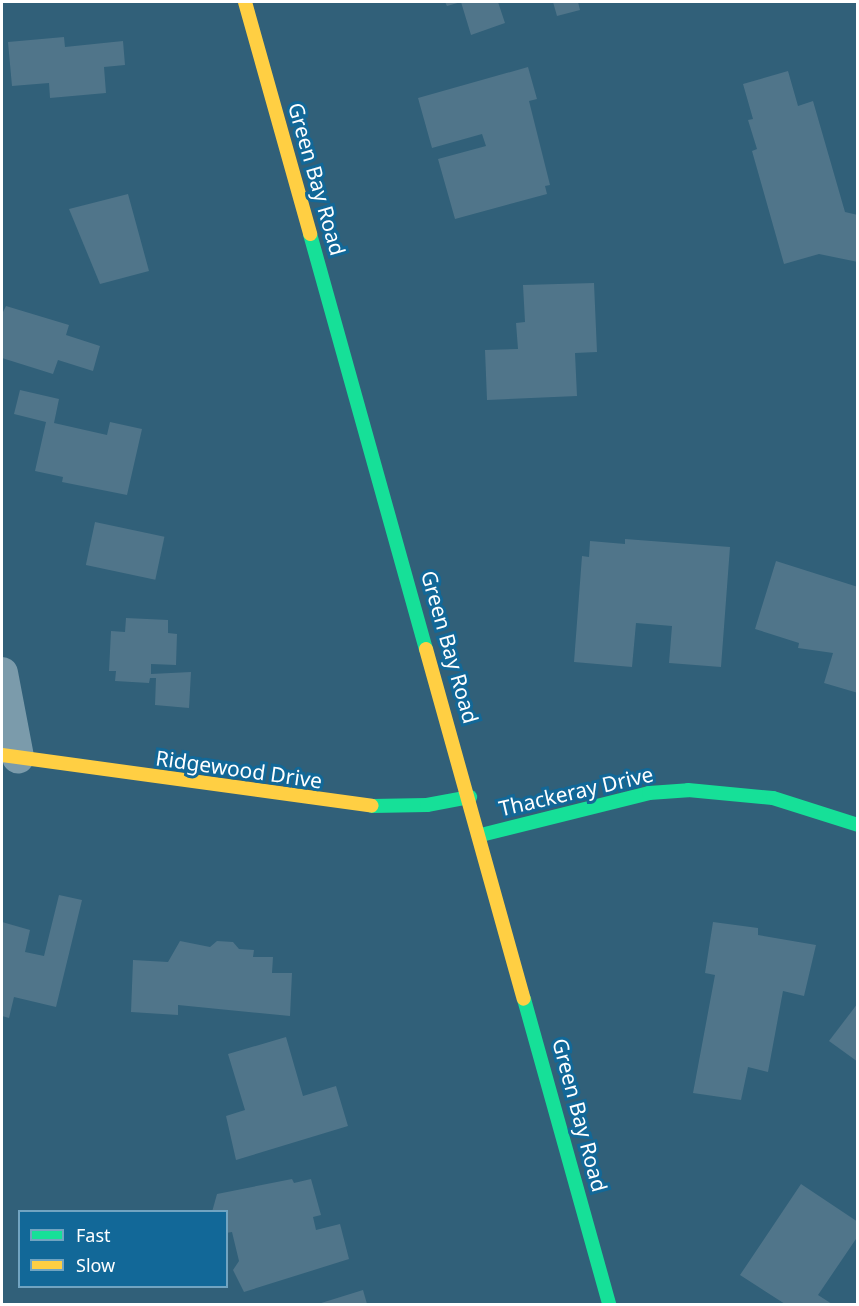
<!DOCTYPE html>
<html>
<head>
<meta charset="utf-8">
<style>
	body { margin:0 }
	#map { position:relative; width:859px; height:1306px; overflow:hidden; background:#316079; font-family:"Noto Sans",sans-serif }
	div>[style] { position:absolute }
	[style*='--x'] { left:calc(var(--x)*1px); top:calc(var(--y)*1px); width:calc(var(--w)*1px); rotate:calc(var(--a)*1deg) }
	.building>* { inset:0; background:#50758a; transform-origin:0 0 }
	.street>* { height:32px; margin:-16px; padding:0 16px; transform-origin:16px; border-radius:16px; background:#7b9bab }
	.fast>* { height:14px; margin:-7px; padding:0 7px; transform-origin:7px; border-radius:7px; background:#16e098 }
	.slow>* { height:14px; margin:-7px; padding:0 7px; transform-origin:7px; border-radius:7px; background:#ffcf43 }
	span { translate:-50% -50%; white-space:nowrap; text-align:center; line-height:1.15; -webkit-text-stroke:6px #126898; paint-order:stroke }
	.street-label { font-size:21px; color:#fff }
	.frame { position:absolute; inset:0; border:3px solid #fff; pointer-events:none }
	.legend { position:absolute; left:18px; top:1210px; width:210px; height:78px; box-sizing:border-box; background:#126898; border:2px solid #71a4c1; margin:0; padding:8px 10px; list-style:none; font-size:18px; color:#fff }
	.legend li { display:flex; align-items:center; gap:12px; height:30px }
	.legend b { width:30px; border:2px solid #71a4c1 }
</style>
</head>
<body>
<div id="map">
	<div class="building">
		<div style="clip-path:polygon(445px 2px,498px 2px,505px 23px,471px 35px,461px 2px,447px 6px)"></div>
		<div style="clip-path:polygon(553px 2px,578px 2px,580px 10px,557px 16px)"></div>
		<div style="clip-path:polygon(64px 37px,65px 47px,123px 41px,125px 65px,104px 67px,106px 93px,50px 98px,49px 83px,12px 86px,8px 42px)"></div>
		<div style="clip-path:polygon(528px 67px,537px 99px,529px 101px,550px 185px,545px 186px,547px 194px,455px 219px,438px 159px,486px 146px,482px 134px,432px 148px,418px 98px)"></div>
		<div style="clip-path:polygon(788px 71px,798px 106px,813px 101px,845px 212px,858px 215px,858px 262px,819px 254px,784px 264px,752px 151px,757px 149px,748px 120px,753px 119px,743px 84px)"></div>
		<div style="clip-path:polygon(128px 194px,149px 271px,100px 284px,69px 209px)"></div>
		<div style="clip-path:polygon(594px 283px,597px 352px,575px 353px,577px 396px,487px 400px,485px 350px,518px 349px,516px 323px,525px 322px,523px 285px)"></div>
		<div style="clip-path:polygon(6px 306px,69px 325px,66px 335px,100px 346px,93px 371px,58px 360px,53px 374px,2px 358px,2px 314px)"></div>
		<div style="clip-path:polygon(20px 390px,59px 399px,54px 423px,107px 435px,110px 422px,142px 429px,127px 495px,62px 482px,63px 477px,35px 471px,46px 422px,14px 414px)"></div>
		<div style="left:95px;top:522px;width:71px;height:44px;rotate:12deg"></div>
		<div style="clip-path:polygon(625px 539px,730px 547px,721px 667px,669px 663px,672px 626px,636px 623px,632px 667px,574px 662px,582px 556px,589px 557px,590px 541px,625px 544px)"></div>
		<div style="clip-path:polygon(776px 561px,858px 587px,858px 693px,824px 683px,833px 653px,798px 648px,799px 643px,755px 629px)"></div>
		<div style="clip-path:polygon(126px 618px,168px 620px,168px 633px,177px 634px,176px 665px,151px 664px,151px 674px,191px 672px,189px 708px,155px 705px,156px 678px,150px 678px,149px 683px,115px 681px,116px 671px,109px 671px,111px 631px,125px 632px)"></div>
		<div style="clip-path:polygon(59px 895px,82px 900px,56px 1007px,14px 997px,9px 1018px,2px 1016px,2px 922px,30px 930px,25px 952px,44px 956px)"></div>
		<div style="clip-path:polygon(713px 922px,758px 928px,758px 935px,816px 945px,804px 996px,783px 991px,768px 1072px,748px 1067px,741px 1100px,693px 1093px,715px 975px,705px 973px)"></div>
		<div style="clip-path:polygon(180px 941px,210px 947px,217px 941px,233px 942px,239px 949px,254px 950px,253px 957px,273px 957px,272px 973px,292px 973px,290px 1016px,178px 1005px,178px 1015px,131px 1012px,133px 960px,168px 962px)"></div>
		<div style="clip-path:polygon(858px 1003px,858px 1062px,829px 1041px)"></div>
		<div style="clip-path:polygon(286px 1037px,303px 1096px,336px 1086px,348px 1126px,236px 1160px,226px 1116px,245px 1110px,228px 1054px)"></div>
		<div style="clip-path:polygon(292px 1179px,294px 1183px,311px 1179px,321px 1215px,313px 1217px,316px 1230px,340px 1224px,349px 1259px,244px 1292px,233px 1270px,239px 1261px,232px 1232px,226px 1233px,226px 1212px,212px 1212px,217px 1194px)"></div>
		<div style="clip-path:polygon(801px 1184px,858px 1222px,858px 1236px,818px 1295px,832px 1304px,785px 1304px,740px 1275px)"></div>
		<div style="clip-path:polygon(363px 1290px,367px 1304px,318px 1304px)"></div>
	</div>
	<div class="street">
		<div style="--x:2;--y:673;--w:86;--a:79.2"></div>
	</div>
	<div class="fast">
		<div style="--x:310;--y:234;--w:431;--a:74.4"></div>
		<div style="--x:372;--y:806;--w:55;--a:-1"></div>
		<div style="--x:427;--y:805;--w:44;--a:-10.5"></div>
		<div style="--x:481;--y:835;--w:173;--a:-14"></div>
		<div style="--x:649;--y:793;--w:39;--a:-4"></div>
		<div style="--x:688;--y:790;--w:85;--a:5.4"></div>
		<div style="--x:773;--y:798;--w:89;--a:17.6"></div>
		<div style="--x:524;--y:999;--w:317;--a:74.4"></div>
	</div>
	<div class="slow">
		<div style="--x:245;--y:2;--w:241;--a:74.3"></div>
		<div style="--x:426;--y:649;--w:363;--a:74.4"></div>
		<div style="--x:2;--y:755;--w:373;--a:7.8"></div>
	</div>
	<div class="street-label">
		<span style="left:317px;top:179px;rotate:74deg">Green Bay Road</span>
		<span style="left:450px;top:647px;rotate:74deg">Green Bay Road</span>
		<span style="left:239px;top:769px;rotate:8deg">Ridgewood Drive</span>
		<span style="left:576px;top:791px;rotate:-13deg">Thackeray Drive</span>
		<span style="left:580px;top:1115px;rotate:75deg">Green Bay Road</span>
	</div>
	<div class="frame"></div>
	<ul class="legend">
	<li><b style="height:8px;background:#16e098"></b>Fast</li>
	<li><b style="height:8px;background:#ffcf43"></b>Slow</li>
	</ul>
</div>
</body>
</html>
